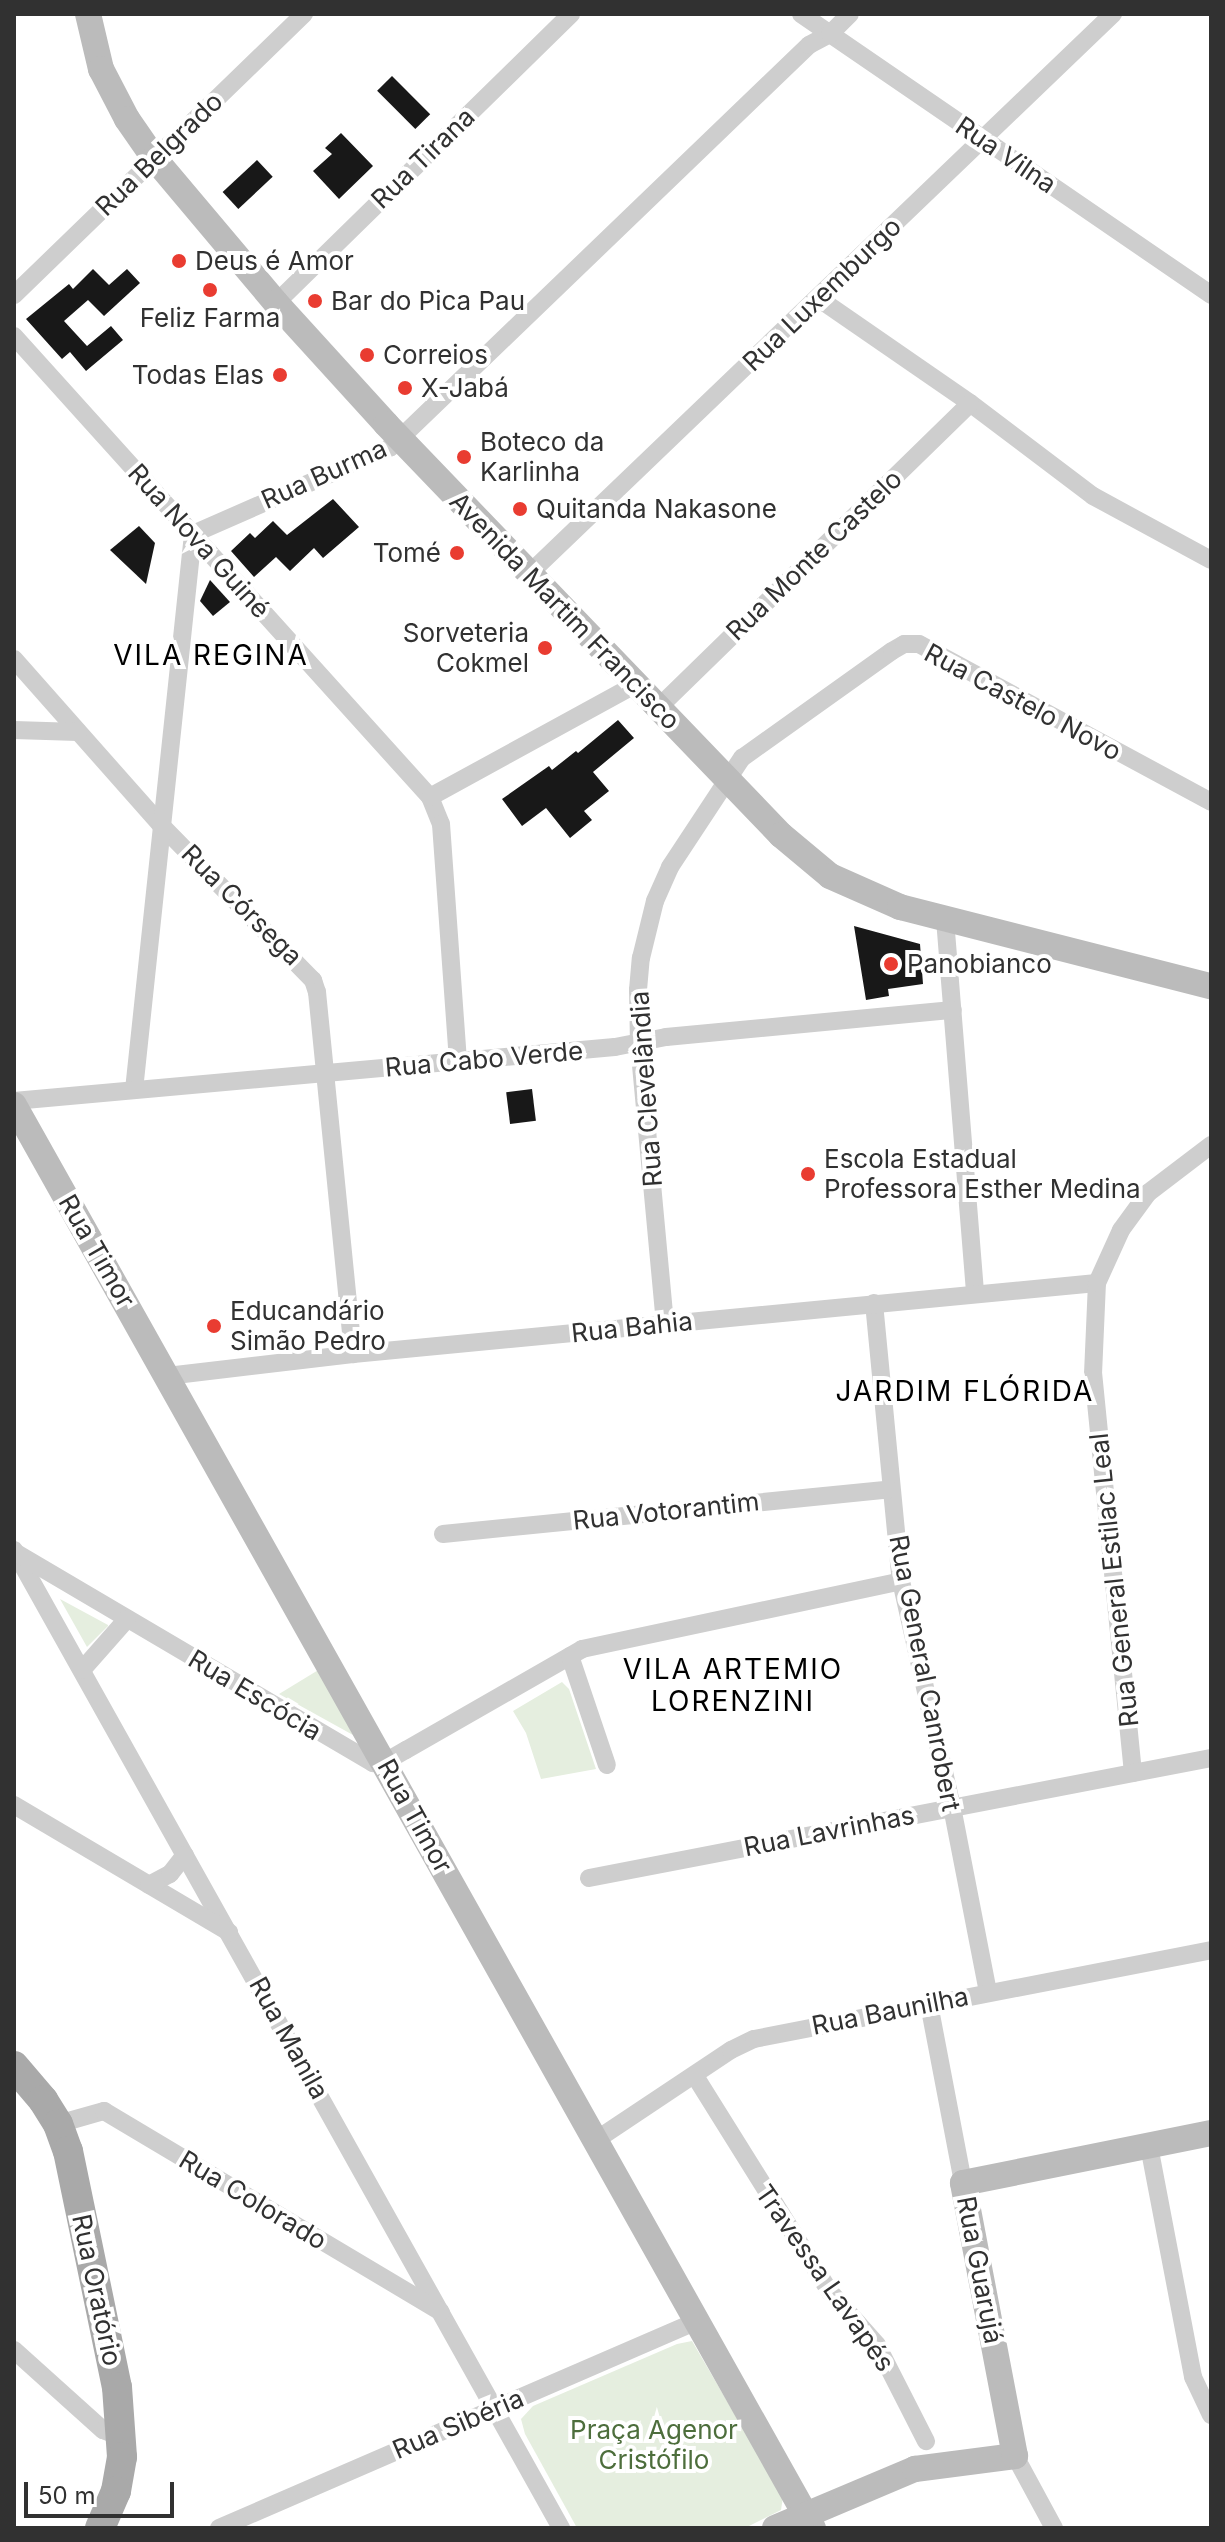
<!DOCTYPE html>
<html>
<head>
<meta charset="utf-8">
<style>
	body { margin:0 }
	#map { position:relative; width:1225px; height:2542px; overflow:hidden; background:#fff; font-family:Inter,sans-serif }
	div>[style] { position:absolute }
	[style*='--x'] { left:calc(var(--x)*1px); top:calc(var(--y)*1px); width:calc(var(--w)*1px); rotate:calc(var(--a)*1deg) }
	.green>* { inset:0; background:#e5eedf }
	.building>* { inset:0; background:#181818; transform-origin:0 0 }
	.street>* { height:18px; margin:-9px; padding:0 9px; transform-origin:9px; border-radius:9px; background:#cecece }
	.secondary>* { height:26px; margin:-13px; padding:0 13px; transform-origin:13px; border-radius:13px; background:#bbb }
	.primary>* { height:30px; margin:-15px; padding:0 15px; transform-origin:15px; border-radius:15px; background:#a9a9a9 }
	.dots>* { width:22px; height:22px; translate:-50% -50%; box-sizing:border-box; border:4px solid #fff; border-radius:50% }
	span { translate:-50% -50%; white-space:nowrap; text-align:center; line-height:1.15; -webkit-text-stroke:8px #fff; paint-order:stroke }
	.street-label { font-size:26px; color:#313131 }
	.poi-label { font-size:26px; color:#313131 }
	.left { translate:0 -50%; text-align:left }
	.right { translate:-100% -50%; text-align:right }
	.park-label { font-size:26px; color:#4d6e3c }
	.neighbourhood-label { font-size:28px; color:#000; letter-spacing:2px }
	.frame { position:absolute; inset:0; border:16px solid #313131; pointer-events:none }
	.scale { position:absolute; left:24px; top:2482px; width:150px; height:36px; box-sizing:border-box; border:4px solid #313131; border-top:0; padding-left:10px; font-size:24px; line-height:28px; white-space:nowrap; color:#313131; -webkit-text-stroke:6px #fff; paint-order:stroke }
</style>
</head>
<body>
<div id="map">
	<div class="green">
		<div style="clip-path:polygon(60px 1599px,108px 1625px,108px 1626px,87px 1647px)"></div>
		<div style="clip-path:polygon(320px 1669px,353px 1735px,279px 1694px)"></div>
		<div style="clip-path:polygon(562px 1682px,569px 1689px,596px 1769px,541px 1779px,526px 1733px,513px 1711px)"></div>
		<div style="clip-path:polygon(692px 2341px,783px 2497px,781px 2510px,745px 2528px,577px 2528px,525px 2434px,521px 2419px,533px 2406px,677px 2344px)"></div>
	</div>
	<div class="building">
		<div style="left:392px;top:76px;width:54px;height:21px;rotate:45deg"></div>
		<div style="clip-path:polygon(341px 133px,373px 166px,339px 199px,313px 171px,332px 154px,325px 148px)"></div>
		<div style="left:257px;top:160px;width:23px;height:47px;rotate:47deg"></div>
		<div style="clip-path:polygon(93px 269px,109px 285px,127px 269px,140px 283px,104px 316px,88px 300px,64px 321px,87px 346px,111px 326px,123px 340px,86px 371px,70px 352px,62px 359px,26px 319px,69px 284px,73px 289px)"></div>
		<div style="clip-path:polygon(333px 499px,359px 527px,323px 558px,314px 548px,290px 571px,276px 557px,254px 577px,231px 551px,250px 533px,255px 538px,273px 521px,287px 535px)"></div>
		<div style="clip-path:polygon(139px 526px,155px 543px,146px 584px,110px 550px)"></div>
		<div style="clip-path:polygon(210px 580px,230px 602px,213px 616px,200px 601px)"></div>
		<div style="clip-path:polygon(618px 720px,634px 738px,593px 772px,609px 791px,584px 811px,592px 820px,570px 838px,546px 808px,522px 826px,502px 799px,549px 766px,552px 770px,576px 751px,578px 753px)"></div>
		<div style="clip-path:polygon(854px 926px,920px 944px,923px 984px,888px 989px,889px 996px,866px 1000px)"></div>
		<div style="left:532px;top:1089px;width:32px;height:26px;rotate:83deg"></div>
	</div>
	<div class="street">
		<div style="--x:801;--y:14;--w:497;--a:34.4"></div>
		<div style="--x:14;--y:295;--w:404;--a:-44.1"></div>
		<div style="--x:818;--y:298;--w:185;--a:34.6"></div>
		<div style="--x:970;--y:403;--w:154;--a:37.1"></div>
		<div style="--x:1093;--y:496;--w:134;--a:28.5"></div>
		<div style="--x:276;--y:303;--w:413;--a:-44.4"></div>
		<div style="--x:14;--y:336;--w:621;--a:47.94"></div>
		<div style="--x:430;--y:797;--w:29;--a:68"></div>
		<div style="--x:441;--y:824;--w:238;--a:85.9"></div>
		<div style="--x:530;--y:573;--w:808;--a:-43.8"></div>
		<div style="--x:14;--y:659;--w:220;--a:48.5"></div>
		<div style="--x:160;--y:824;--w:219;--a:45.6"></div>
		<div style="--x:313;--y:980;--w:13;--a:72"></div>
		<div style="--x:317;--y:992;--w:364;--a:84.3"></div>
		<div style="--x:658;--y:708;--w:436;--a:-44.3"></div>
		<div style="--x:14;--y:730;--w:64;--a:1.8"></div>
		<div style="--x:430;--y:797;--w:235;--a:-28.7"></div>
		<div style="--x:945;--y:919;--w:376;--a:85.4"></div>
		<div style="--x:134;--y:1090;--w:559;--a:-83.94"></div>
		<div style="--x:193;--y:534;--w:216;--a:-23.7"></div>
		<div style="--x:391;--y:447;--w:580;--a:-43.88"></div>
		<div style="--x:809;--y:45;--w:24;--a:-28"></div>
		<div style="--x:830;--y:34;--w:28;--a:-45"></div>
		<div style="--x:14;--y:1101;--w:603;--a:-5.13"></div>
		<div style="--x:615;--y:1047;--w:52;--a:-11.1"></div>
		<div style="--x:666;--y:1037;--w:288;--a:-5.4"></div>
		<div style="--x:874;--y:1303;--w:279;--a:84.5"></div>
		<div style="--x:901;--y:1581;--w:232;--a:77.3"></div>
		<div style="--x:952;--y:1807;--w:189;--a:79"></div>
		<div style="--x:665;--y:1324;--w:280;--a:-95.3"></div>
		<div style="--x:639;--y:1045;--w:55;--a:-91"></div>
		<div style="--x:638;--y:990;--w:32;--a:-85"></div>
		<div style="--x:641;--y:958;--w:59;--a:-76.2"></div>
		<div style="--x:655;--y:901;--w:37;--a:-66"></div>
		<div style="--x:670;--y:867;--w:131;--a:-56.6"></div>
		<div style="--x:742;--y:758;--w:184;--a:-35.5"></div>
		<div style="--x:892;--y:651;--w:14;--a:-30"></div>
		<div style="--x:904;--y:644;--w:15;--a:0"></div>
		<div style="--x:919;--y:644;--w:332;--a:28.4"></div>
		<div style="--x:167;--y:1376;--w:187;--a:-6.7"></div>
		<div style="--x:353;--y:1354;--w:747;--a:-5.45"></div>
		<div style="--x:443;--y:1534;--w:449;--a:-5.7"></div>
		<div style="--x:14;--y:1550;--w:1121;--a:60.78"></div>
		<div style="--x:18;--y:1554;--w:412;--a:30.5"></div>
		<div style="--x:373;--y:1763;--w:12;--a:-5"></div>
		<div style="--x:385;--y:1762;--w:24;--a:-30"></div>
		<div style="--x:406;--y:1750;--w:203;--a:-29.8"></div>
		<div style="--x:582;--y:1649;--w:326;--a:-12"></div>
		<div style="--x:570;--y:1656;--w:115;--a:71.3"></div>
		<div style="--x:82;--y:1670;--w:68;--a:-48.6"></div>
		<div style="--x:1133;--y:1773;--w:401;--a:-95.7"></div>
		<div style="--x:1093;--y:1374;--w:91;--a:-87.5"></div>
		<div style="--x:1097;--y:1283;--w:58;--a:-65.6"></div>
		<div style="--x:1121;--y:1230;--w:46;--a:-53.9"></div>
		<div style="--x:1148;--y:1193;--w:79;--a:-37.3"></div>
		<div style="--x:14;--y:1805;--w:250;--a:30.6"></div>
		<div style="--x:589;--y:1878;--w:633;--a:-10.92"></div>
		<div style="--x:149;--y:1885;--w:24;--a:-28"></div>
		<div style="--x:170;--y:1874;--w:24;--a:-52"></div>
		<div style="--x:929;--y:2004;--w:182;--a:79.2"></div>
		<div style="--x:695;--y:2076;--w:255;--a:58"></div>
		<div style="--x:830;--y:2292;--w:71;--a:48.4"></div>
		<div style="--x:877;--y:2345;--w:108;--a:63"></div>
		<div style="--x:58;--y:2124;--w:48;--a:-15.8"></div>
		<div style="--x:104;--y:2111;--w:392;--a:30.8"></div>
		<div style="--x:596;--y:2140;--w:162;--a:-33.7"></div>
		<div style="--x:731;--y:2050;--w:25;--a:-26"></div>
		<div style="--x:754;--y:2039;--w:466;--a:-11"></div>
		<div style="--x:1149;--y:2146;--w:235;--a:79.2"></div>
		<div style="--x:1193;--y:2377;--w:42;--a:64.7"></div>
		<div style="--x:14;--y:2350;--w:120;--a:42"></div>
		<div style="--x:103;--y:2430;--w:22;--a:22"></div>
		<div style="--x:1015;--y:2456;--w:82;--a:61.6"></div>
		<div style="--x:219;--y:2528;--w:521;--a:-23.42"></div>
	</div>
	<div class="secondary">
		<div style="--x:88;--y:14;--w:57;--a:76.7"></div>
		<div style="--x:101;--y:69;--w:56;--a:62.5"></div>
		<div style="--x:127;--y:119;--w:47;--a:55.3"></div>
		<div style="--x:154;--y:158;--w:189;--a:49.9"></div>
		<div style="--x:276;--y:303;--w:164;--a:47.7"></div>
		<div style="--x:386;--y:424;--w:570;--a:46.14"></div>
		<div style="--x:781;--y:835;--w:64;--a:39.9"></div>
		<div style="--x:830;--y:876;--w:77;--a:23.9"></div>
		<div style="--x:900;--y:907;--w:321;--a:14.3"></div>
		<div style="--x:14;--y:1105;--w:1632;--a:60.69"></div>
		<div style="--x:775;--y:2528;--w:152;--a:-22.9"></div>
		<div style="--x:915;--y:2469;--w:101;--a:-7.4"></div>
		<div style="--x:1015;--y:2456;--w:278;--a:-100.8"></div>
		<div style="--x:963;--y:2183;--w:253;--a:-11.4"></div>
	</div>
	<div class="primary">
		<div style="--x:14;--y:2066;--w:45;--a:49.5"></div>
		<div style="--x:43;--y:2100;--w:28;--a:58"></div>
		<div style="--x:58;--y:2124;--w:29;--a:70"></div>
		<div style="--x:68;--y:2151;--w:241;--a:78.3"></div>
		<div style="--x:117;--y:2387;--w:70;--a:85.9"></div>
		<div style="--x:122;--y:2457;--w:35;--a:100"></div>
		<div style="--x:116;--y:2491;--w:40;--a:113.4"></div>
	</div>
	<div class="dots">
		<div style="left:179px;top:261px;background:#e93c31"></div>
		<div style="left:210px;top:290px;background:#e93c31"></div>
		<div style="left:315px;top:301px;background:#e93c31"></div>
		<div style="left:367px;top:355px;background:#e93c31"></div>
		<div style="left:280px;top:375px;background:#e93c31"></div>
		<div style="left:405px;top:388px;background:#e93c31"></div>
		<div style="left:464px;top:457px;background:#e93c31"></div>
		<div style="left:520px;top:509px;background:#e93c31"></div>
		<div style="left:457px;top:553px;background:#e93c31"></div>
		<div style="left:545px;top:648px;background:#e93c31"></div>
		<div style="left:891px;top:964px;background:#e93c31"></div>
		<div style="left:808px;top:1174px;background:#e93c31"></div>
		<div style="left:214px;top:1326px;background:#e93c31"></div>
	</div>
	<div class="street-label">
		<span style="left:159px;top:154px;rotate:-44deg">Rua Belgrado</span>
		<span style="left:1006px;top:155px;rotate:34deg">Rua Vilna</span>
		<span style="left:423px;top:158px;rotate:-44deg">Rua Tirana</span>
		<span style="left:822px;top:294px;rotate:-44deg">Rua Luxemburgo</span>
		<span style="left:324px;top:474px;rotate:-24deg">Rua Burma</span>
		<span style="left:199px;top:541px;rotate:48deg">Rua Nova Guiné</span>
		<span style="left:814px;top:555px;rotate:-44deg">Rua Monte Castelo</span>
		<span style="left:565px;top:611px;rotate:46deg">Avenida Martim Francisco</span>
		<span style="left:1023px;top:702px;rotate:28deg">Rua Castelo Novo</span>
		<span style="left:242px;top:905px;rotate:45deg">Rua Córsega</span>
		<span style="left:484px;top:1059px;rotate:-5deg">Rua Cabo Verde</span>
		<span style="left:646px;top:1089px;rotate:-94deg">Rua Clevelândia</span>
		<span style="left:97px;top:1251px;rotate:60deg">Rua Timor</span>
		<span style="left:632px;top:1327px;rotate:-6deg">Rua Bahia</span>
		<span style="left:666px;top:1511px;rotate:-6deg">Rua Votorantim</span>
		<span style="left:1114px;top:1580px;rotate:-96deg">Rua General Estilac Leal</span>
		<span style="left:925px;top:1673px;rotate:79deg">Rua General Canrobert</span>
		<span style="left:255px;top:1695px;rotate:31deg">Rua Escócia</span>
		<span style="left:415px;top:1816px;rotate:61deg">Rua Timor</span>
		<span style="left:829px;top:1831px;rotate:-11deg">Rua Lavrinhas</span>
		<span style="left:890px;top:2011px;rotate:-11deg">Rua Baunilha</span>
		<span style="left:289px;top:2038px;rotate:61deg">Rua Manila</span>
		<span style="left:253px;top:2200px;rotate:31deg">Rua Colorado</span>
		<span style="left:980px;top:2270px;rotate:79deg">Rua Guarujá</span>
		<span style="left:825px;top:2278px;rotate:55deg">Travessa Lavapés</span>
		<span style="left:97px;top:2290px;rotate:78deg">Rua Oratório</span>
		<span style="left:458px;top:2424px;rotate:-23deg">Rua Sibéria</span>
	</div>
	<div class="poi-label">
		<span class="left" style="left:195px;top:261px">Deus é Amor</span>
		<span class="left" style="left:331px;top:301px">Bar do Pica Pau</span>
		<span style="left:210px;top:318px">Feliz Farma</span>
		<span class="left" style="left:383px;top:355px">Correios</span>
		<span class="right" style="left:264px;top:375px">Todas Elas</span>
		<span class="left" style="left:421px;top:388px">X-Jabá</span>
		<span class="left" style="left:480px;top:457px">Boteco da<br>Karlinha</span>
		<span class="left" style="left:536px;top:509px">Quitanda Nakasone</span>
		<span class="right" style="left:441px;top:553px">Tomé</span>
		<span class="right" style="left:529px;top:648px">Sorveteria<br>Cokmel</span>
		<span class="left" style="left:907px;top:964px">Panobianco</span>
		<span class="left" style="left:824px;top:1174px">Escola Estadual<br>Professora Esther Medina</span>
		<span class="left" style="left:230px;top:1326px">Educandário<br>Simão Pedro</span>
	</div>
	<div class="park-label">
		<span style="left:654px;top:2445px">Praça Agenor<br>Cristófilo</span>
	</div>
	<div class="neighbourhood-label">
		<span style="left:211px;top:655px">VILA REGINA</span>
		<span style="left:965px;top:1391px">JARDIM FLÓRIDA</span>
		<span style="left:733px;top:1685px">VILA ARTEMIO<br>LORENZINI</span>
	</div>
	<div class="frame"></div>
	<div class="scale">50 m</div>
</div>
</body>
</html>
